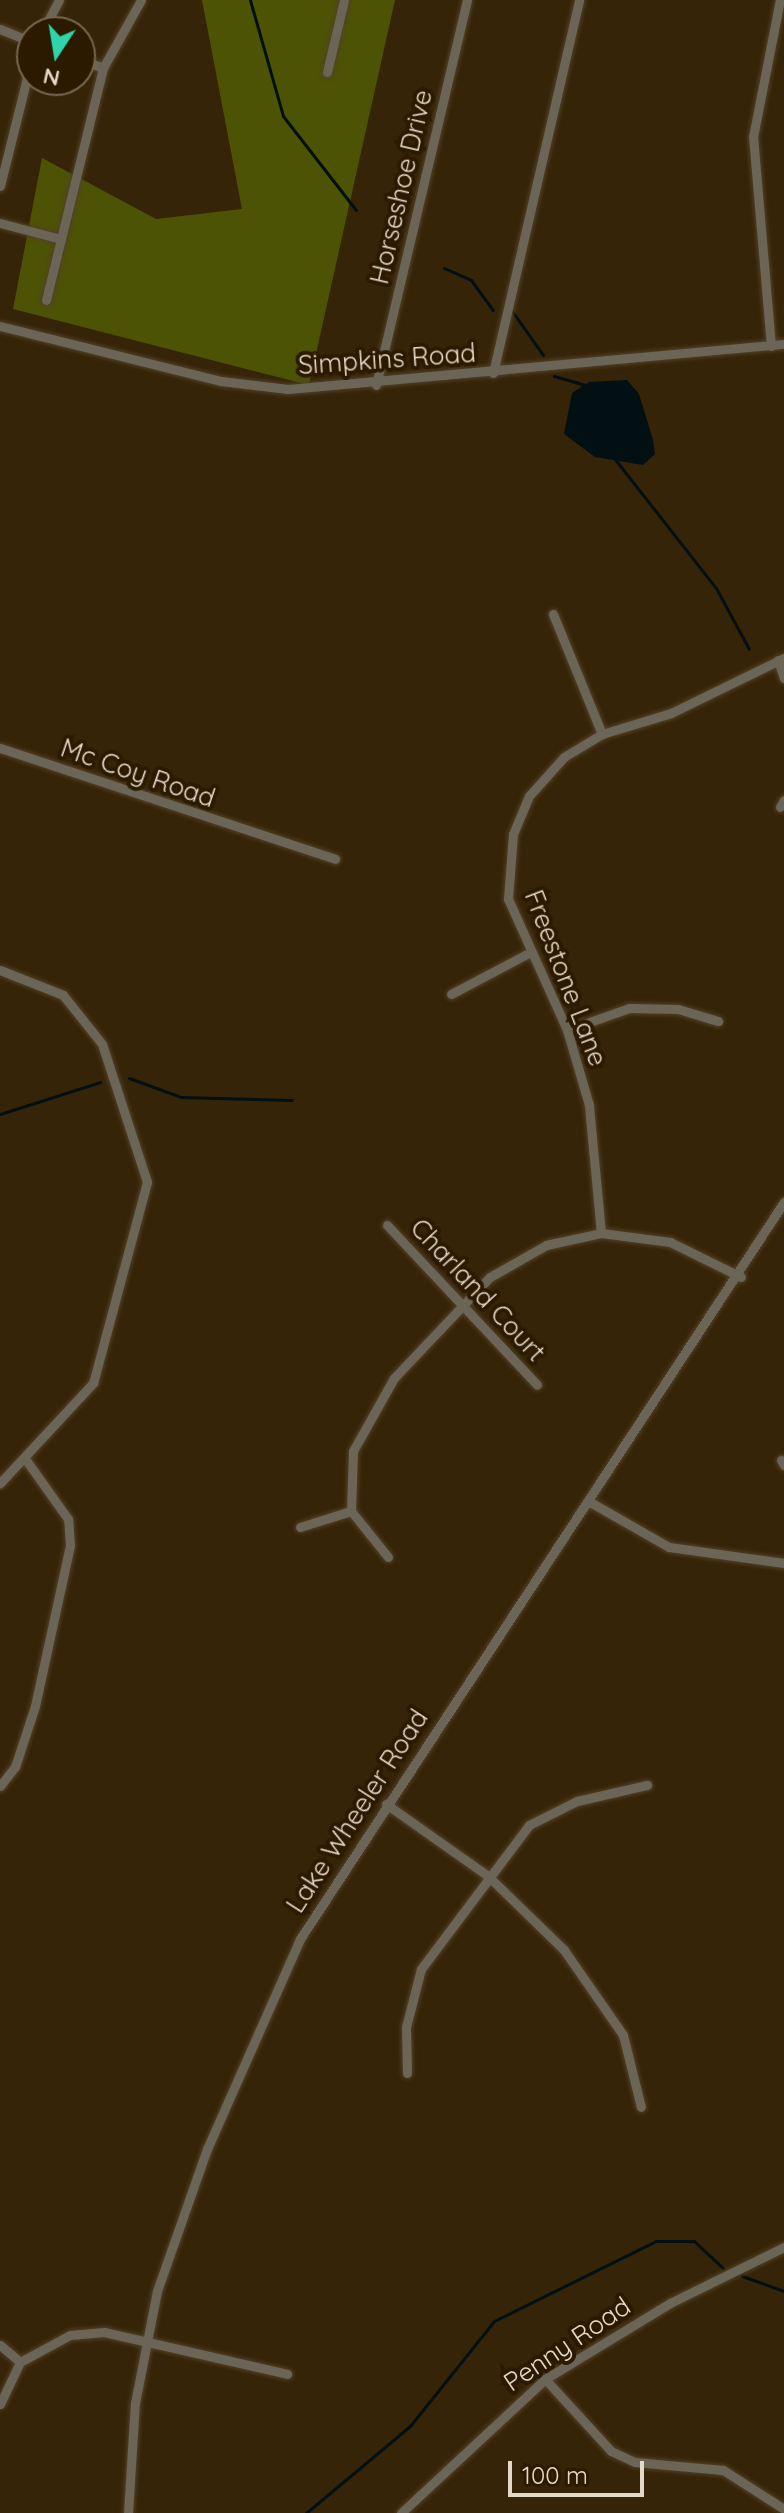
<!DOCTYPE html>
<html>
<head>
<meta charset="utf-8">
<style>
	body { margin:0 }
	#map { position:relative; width:784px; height:2513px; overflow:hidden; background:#362408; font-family:Quicksand,sans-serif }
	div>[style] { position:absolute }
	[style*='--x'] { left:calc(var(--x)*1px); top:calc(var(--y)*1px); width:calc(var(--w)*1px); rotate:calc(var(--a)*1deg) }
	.forest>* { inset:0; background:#4d5305 }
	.water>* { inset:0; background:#020f13 }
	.stream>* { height:3px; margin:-1.5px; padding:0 1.5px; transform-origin:1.5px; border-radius:1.5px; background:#020f13 }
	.roads { filter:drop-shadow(0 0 2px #524127) drop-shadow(0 0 2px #524127) }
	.minor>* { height:9px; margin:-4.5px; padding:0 4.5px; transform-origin:4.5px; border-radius:4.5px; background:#6a6557 }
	span { translate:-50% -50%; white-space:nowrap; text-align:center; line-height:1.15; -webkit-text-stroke:8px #2b1a00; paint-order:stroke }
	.street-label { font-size:26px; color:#e4d8c8 }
	.north { position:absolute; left:16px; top:16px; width:80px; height:80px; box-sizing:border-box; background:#2b1a00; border:2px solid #756650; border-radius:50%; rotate:192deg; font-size:22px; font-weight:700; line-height:32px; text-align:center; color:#e4d8c8 }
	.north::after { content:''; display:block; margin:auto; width:28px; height:36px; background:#2ed4aa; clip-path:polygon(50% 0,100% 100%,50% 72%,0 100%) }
	.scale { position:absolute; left:508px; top:2461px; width:136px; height:36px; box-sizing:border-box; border:4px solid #e4d8c8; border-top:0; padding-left:10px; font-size:24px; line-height:28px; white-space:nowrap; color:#e4d8c8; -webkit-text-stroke:6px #2b1a00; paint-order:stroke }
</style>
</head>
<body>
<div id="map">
	<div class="forest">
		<div style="clip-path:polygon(202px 0,395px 0,309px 385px,13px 309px,42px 158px,156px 219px,242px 209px)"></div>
	</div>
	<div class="water">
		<div style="clip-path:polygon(627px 380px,639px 394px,653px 440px,655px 454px,643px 465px,595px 457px,564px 434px,572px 393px,589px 382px)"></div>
	</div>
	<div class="stream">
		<div style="--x:250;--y:0;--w:121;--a:74.1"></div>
		<div style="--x:283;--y:116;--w:119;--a:52.2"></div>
		<div style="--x:444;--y:268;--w:30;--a:24"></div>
		<div style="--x:471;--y:280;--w:37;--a:54"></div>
		<div style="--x:512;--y:311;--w:54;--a:54.8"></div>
		<div style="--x:554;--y:376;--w:37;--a:16"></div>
		<div style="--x:614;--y:458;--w:165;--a:51.9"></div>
		<div style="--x:716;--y:588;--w:69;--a:61.6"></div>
		<div style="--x:129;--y:1078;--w:55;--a:20.1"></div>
		<div style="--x:181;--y:1097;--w:111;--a:1.5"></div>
		<div style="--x:0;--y:1114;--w:105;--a:-17.7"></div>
		<div style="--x:742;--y:2276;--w:45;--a:19.7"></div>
		<div style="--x:306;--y:2513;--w:136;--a:-39.9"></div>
		<div style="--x:410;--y:2426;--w:134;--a:-51.3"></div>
		<div style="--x:494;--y:2321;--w:181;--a:-26.3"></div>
		<div style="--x:656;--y:2241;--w:38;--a:0"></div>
		<div style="--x:694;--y:2241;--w:40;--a:43"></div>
	</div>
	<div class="roads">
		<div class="minor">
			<div style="--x:0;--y:29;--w:35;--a:22"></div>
			<div style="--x:42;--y:32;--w:36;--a:-62"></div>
			<div style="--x:80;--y:59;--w:25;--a:21"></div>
			<div style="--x:327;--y:72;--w:74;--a:-76.7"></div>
			<div style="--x:0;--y:186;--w:132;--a:-76"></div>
			<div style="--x:0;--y:223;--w:63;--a:14.7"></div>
			<div style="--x:46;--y:300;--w:239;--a:-76.2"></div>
			<div style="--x:103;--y:68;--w:78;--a:-60.8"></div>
			<div style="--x:0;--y:326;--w:228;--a:14"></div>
			<div style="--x:221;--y:381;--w:67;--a:6.8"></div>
			<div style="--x:288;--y:389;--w:498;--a:-5.2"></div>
			<div style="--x:771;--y:346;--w:210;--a:-94.9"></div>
			<div style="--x:753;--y:137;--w:140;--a:-78.9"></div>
			<div style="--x:493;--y:373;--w:383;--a:-77"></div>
			<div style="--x:376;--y:385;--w:396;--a:-76.7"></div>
			<div style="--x:553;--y:614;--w:130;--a:67.8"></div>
			<div style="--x:778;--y:660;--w:19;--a:72"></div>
			<div style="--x:0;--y:748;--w:353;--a:18.3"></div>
			<div style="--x:780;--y:807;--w:8;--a:-60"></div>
			<div style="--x:0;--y:970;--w:68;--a:21.6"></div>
			<div style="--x:63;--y:995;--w:63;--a:51.5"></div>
			<div style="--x:102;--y:1044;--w:145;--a:71.9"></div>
			<div style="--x:147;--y:1182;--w:208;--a:105"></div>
			<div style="--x:93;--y:1383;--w:137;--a:132.9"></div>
			<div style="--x:451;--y:994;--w:86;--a:-27.8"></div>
			<div style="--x:567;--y:1030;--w:66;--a:-19.5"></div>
			<div style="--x:629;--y:1008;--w:49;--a:1.2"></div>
			<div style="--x:678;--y:1009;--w:42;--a:16.7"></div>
			<div style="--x:387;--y:1225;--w:219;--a:46.8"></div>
			<div style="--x:601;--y:1233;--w:129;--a:-95.4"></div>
			<div style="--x:589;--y:1105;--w:78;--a:-106.3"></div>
			<div style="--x:567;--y:1030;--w:144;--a:-114.2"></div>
			<div style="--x:508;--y:899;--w:65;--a:-85.6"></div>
			<div style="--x:513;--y:834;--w:41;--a:-67.2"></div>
			<div style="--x:529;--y:796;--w:52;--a:-48.1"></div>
			<div style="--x:564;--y:757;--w:44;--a:-31.2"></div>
			<div style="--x:602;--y:734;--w:72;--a:-16.9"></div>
			<div style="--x:671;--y:713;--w:126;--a:-26"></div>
			<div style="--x:781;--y:1460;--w:6;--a:59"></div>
			<div style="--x:590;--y:1502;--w:91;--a:29.7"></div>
			<div style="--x:669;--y:1547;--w:116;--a:7.9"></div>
			<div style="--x:300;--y:1527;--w:53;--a:-17.4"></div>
			<div style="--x:388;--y:1557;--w:59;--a:-128.8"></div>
			<div style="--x:351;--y:1511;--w:60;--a:-88.1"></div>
			<div style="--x:353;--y:1451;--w:84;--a:-60.7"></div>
			<div style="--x:394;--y:1378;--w:139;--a:-46.5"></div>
			<div style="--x:490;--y:1277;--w:64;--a:-29.7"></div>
			<div style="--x:546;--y:1245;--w:56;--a:-12.3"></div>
			<div style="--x:601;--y:1233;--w:70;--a:7.4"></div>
			<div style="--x:670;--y:1242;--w:79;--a:26.2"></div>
			<div style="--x:0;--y:1786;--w:24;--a:-52"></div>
			<div style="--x:15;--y:1767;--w:64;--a:-71.8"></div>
			<div style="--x:35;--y:1706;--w:165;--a:-77.7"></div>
			<div style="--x:70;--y:1545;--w:26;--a:-94"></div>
			<div style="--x:68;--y:1519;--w:72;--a:-125.4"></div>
			<div style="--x:386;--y:1804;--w:125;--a:35.2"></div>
			<div style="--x:488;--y:1876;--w:106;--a:44.2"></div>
			<div style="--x:564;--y:1950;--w:103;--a:55.2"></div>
			<div style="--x:623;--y:2035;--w:74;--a:76"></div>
			<div style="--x:407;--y:2073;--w:46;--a:-91.2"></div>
			<div style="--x:406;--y:2027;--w:60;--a:-75.5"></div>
			<div style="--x:421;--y:1969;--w:180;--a:-53.1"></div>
			<div style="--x:529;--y:1825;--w:54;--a:-26.6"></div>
			<div style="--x:577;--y:1801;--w:72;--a:-12.9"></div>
			<div style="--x:0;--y:2345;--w:26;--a:40"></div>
			<div style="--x:545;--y:2379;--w:98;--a:47.5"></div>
			<div style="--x:611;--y:2451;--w:26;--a:25"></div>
			<div style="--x:635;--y:2462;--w:88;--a:5.2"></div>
			<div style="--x:723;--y:2470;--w:72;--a:32.6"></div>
			<div style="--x:0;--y:2404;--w:47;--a:-64.5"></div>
			<div style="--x:20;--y:2362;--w:57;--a:-28.4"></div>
			<div style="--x:70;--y:2335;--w:34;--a:-5"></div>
			<div style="--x:104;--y:2332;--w:188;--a:12.9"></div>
			<div style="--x:128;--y:2513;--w:110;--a:-86.4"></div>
			<div style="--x:135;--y:2403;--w:114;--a:-78.9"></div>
			<div style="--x:157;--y:2291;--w:151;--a:-70.6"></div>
			<div style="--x:207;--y:2149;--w:230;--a:-66.1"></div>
			<div style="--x:300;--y:1939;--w:882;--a:-56.71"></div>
			<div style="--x:401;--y:2513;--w:197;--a:-42.9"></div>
			<div style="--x:545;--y:2379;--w:146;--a:-31.3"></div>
			<div style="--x:670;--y:2303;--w:127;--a:-26.2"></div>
		</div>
	</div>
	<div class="street-label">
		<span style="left:401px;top:187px;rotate:-77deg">Horseshoe Drive</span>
		<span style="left:387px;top:359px;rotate:-4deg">Simpkins Road</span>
		<span style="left:138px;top:773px;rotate:19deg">Mc Coy Road</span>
		<span style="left:566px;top:978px;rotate:69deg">Freestone Lane</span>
		<span style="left:478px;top:1290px;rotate:47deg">Charland Court</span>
		<span style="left:357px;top:1811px;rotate:-57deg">Lake Wheeler Road</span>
		<span style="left:567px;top:2344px;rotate:-34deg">Penny Road</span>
	</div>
	<div class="north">N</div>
	<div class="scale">100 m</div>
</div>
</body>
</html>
